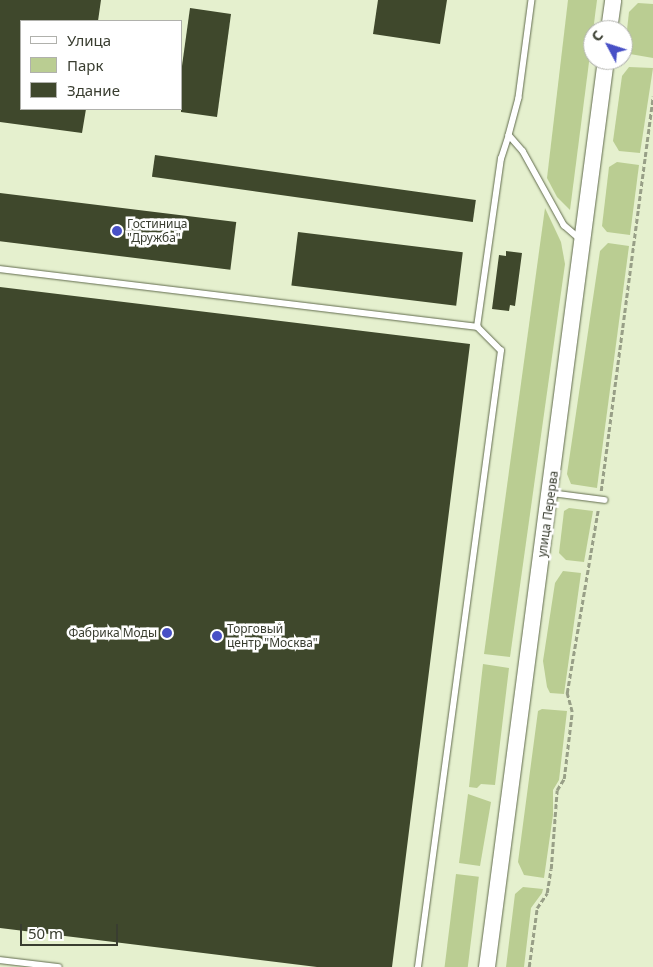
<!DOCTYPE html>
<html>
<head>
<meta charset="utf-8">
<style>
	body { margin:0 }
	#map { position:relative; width:653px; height:967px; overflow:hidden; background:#e5f0ce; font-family:"Noto Sans",sans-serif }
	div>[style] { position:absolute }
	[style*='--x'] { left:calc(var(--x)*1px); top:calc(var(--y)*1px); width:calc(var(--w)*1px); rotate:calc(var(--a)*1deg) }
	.green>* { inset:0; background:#bacd92; transform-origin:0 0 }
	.building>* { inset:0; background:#3f482c; transform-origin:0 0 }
	.path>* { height:2.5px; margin-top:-1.25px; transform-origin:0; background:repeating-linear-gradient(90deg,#989f87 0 5px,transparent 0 7.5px) }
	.roads { filter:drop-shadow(0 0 1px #616b4d) drop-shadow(0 0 1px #616b4d) }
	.lane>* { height:5.5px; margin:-2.75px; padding:0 2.75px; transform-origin:2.75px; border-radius:2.75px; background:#fff }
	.secondary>* { height:16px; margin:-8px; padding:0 8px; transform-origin:8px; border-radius:8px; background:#fff }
	.dots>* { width:14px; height:14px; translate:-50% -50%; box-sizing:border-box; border:2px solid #fff; border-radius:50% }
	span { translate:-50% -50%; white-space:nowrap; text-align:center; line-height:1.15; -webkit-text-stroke:5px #fff; paint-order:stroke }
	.poi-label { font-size:12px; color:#393d30 }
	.left { translate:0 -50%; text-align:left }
	.right { translate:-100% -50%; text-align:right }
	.street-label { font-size:12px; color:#393d30 }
	.legend { position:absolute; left:20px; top:20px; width:162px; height:90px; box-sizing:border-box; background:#fff; border:1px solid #b0b1ac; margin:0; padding:6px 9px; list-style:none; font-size:15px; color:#393d30 }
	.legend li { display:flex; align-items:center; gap:10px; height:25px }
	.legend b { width:25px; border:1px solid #b0b1ac }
	.north { position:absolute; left:583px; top:20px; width:50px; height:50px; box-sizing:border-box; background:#fff; border:1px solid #b0b1ac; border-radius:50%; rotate:310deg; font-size:14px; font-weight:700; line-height:20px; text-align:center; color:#393d30 }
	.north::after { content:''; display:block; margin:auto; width:18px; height:22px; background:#4850c6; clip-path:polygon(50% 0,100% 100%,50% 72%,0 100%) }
	.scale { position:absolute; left:20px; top:924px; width:98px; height:22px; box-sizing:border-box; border:2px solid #393d30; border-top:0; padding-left:6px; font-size:15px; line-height:18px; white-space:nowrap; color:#393d30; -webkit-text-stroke:4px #fff; paint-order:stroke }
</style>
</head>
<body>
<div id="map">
	<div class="green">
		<div style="clip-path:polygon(568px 0,597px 0,570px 210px,557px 197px,547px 178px)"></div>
		<div style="clip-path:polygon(638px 3px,653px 4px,653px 58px,630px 54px,625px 48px,629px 12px)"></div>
		<div style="clip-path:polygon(629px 67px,653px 68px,640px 153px,619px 151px,613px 141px,622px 76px)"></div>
		<div style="clip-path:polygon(617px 162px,639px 165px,630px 235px,607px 232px,602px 226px,609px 167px)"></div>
		<div style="clip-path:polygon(545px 208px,561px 242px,565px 264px,510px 657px,484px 654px)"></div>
		<div style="clip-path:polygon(608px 243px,629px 246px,597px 488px,571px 484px,567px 474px,600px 251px)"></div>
		<div style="clip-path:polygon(569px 508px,593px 511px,584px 562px,566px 560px,559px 553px,564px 511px)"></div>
		<div style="clip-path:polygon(563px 571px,581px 573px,564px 694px,550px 693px,547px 687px,543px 661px,555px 583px)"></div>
		<div style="clip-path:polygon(483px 664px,509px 668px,495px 785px,481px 784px,477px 788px,469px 787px)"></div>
		<div style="clip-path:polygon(542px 709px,567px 711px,559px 780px,553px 790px,553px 815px,544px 878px,524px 875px,518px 862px,538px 711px)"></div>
		<div style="clip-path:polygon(468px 794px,491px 802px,480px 866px,459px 863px)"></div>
		<div style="left:456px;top:874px;width:23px;height:94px;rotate:7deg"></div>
		<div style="clip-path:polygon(523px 887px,543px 889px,542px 893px,531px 908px,524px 967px,506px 967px,515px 894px)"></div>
	</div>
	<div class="building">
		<div style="clip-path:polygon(0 0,101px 0,98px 21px,21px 21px,21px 109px,86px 109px,82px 133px,0 122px)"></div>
		<div style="clip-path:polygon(378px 0,447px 0,440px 44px,373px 34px)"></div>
		<div style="clip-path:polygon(190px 8px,231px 14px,217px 117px,181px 112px,181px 73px)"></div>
		<div style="left:155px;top:155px;width:324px;height:22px;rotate:8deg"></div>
		<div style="left:0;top:193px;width:238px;height:48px;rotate:7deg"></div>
		<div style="left:298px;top:232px;width:166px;height:54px;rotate:7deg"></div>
		<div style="clip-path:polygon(506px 251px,522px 253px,515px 306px,510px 305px,509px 311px,492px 309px,499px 255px,506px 256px)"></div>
		<div style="clip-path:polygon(0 287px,470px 344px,392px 967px,317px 967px,0 928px)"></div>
	</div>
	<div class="path">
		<div style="--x:601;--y:491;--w:398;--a:-82.5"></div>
		<div style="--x:529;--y:967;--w:60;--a:-82.3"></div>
		<div style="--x:537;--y:908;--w:18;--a:-56"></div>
		<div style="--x:547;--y:893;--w:24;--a:-81"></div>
		<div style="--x:551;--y:869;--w:79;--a:-85.7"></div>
		<div style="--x:557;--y:790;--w:13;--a:-58"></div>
		<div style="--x:564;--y:779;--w:67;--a:-83.2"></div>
		<div style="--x:572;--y:712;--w:20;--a:-105"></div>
		<div style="--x:567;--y:693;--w:187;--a:-80.4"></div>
	</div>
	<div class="roads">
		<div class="lane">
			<div style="--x:532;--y:0;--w:99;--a:97.6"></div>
			<div style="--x:519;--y:98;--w:38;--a:105"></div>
			<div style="--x:509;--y:135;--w:21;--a:49"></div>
			<div style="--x:523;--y:151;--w:85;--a:61"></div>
			<div style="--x:564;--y:225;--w:20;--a:41"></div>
			<div style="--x:0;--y:269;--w:481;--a:6.9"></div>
			<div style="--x:477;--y:327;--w:170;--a:-81.9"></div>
			<div style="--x:501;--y:159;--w:25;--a:-72"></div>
			<div style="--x:551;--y:493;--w:54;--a:7.4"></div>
			<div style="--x:0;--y:960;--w:59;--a:6.8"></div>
			<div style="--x:418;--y:967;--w:622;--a:-82.33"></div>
			<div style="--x:501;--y:351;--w:34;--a:-135"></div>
		</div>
		<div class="secondary">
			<div style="--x:609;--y:30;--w:30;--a:-82"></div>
			<div style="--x:487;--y:967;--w:915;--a:-82.53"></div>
		</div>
	</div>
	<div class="dots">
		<div style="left:117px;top:231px;background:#4850c6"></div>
		<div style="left:167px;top:633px;background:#4850c6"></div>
		<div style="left:217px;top:636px;background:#4850c6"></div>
	</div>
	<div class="poi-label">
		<span class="left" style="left:127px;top:231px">Гостиница<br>"Дружба"</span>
		<span class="left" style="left:227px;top:636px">Торговый<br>центр "Москва"</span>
		<span class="right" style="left:157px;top:633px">Фабрика Моды</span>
	</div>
	<div class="street-label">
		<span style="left:548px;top:514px;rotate:-82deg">улица Перерва</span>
	</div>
	<ul class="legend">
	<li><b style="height:6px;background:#fff"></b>Улица</li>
	<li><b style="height:14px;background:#bacd92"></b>Парк</li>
	<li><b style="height:14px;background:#3f482c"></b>Здание</li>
	</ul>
	<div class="north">С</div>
	<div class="scale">50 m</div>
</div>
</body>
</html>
